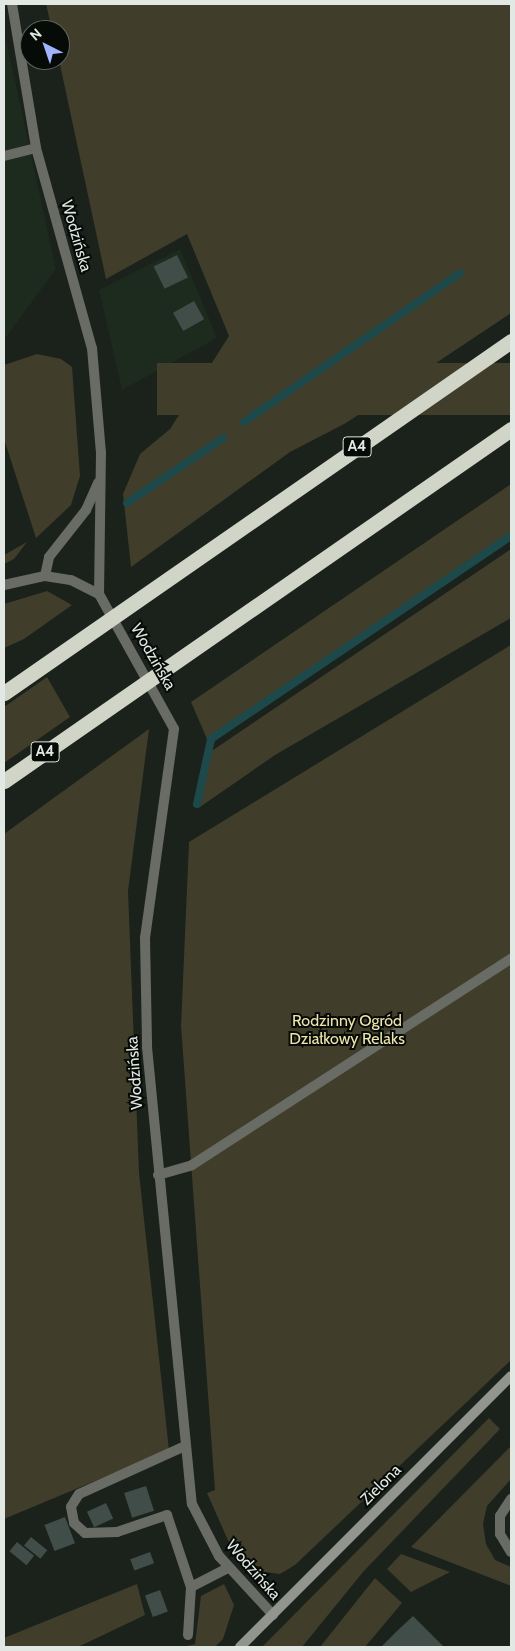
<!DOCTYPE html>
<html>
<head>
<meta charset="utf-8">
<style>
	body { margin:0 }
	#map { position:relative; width:515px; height:1651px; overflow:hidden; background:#1a221b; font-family:Cabin,sans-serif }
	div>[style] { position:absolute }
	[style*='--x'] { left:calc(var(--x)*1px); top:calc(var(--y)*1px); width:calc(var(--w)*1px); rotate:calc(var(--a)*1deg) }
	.built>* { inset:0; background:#1d2a1e }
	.green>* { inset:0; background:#403d2a; transform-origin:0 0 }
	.stream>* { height:8px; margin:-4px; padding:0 4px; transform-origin:4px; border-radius:4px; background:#1e494a }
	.building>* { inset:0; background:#404d49; transform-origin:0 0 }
	.service>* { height:10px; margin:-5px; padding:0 5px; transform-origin:5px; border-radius:5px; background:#696b65 }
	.tertiary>* { height:10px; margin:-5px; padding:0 5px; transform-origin:5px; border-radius:5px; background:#696b65 }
	.secondary>* { height:10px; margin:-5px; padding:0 5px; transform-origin:5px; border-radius:5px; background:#92958d }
	.motorway>* { height:15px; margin:-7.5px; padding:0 7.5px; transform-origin:7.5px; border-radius:7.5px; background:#d0d5c7 }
	span { translate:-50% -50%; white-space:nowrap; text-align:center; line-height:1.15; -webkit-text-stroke:4px #070b08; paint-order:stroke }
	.shield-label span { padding:1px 4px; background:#070b08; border:1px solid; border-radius:4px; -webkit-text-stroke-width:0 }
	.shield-label { font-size:15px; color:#e2e8e3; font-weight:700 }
	.street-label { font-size:16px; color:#e2e8e3 }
	.park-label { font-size:16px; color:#f0e5aa }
	.frame { position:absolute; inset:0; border:5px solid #e2e8e3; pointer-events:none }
	.north { position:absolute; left:20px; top:20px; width:50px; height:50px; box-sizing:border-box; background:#070b08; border:1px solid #5f6360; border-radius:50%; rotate:319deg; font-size:14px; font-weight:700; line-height:20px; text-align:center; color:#e2e8e3 }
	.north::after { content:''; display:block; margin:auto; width:18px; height:22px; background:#9eb4fd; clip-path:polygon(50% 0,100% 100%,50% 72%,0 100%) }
</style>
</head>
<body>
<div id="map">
	<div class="built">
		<div style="clip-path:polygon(4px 30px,56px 269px,4px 340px)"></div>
		<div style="clip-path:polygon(180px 249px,217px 338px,122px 390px,99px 290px)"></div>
	</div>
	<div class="green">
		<div style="clip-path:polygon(46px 4px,511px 4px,511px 313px,346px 423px,290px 452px,131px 567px,123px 494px,140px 454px,170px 429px,229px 336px,187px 234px,106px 279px,59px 60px,60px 30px,52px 30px)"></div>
		<div style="clip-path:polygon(37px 354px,61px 359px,72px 367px,80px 476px,71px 505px,36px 538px,4px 439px,4px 365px)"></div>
		<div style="left:511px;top:363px;width:52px;height:354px;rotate:90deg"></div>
		<div style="clip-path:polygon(511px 484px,511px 536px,207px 739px,191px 702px)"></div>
		<div style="clip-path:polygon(27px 542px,14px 559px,4px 564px,4px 555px)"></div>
		<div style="clip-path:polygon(511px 549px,511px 618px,275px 755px,200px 807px,210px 752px)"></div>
		<div style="clip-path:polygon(47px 591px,72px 605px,24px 639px,4px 648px,4px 604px)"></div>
		<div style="clip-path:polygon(511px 645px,511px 1360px,295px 1565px,280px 1574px,258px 1571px,235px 1556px,207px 1493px,215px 1490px,181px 1026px,189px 842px)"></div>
		<div style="clip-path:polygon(47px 677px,70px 717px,4px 763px,4px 707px)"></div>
		<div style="clip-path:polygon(149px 729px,128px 891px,139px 1173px,169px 1450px,4px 1519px,4px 834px)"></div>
		<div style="clip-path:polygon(489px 1418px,500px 1429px,363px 1572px,302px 1647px,262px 1647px)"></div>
		<div style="clip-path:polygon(511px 1446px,511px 1479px,487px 1506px,483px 1524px,486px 1544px,495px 1560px,511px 1567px,511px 1586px,411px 1547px)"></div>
		<div style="clip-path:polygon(401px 1554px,450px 1572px,411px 1592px,387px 1569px)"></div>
		<div style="clip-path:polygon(375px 1578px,402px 1603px,365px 1647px,320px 1647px)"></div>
		<div style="clip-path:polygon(137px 1584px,145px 1615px,78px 1647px,4px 1647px,4px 1638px)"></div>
		<div style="clip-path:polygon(224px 1584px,234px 1605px,223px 1639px,215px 1647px,182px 1647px,195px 1644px,201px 1596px)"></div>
	</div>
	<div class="stream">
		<div style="--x:244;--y:422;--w:262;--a:-34.6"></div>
		<div style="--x:127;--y:503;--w:116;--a:-34.1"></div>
		<div style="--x:197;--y:804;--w:66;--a:-77.8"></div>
		<div style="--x:211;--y:739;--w:362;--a:-34.1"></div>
	</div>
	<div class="building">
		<div style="left:177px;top:255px;width:25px;height:26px;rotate:64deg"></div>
		<div style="left:194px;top:301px;width:21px;height:24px;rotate:61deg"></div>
		<div style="left:146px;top:1486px;width:26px;height:23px;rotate:72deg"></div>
		<div style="left:106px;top:1503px;width:17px;height:21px;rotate:65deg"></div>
		<div style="left:65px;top:1517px;width:28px;height:22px;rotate:69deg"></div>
		<div style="left:31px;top:1537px;width:21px;height:11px;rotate:39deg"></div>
		<div style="left:17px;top:1542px;width:22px;height:12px;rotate:39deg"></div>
		<div style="left:150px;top:1552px;width:12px;height:21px;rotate:70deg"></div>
		<div style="left:160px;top:1590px;width:23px;height:16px;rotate:70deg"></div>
		<div style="clip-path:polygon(413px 1616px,444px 1647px,381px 1647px,396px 1632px)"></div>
	</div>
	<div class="service">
		<div style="--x:4;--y:156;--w:33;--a:-14"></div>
		<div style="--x:158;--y:1175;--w:35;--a:-16"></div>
		<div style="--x:192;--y:1165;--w:380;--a:-32.9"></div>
		<div style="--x:185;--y:1446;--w:116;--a:155.6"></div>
		<div style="--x:79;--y:1494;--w:15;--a:122"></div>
		<div style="--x:71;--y:1507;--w:16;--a:79"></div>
		<div style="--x:74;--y:1523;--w:15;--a:42"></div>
		<div style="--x:85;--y:1533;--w:32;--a:-2"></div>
		<div style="--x:117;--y:1532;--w:53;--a:-18.8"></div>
		<div style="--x:167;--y:1515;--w:76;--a:71.6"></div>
		<div style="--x:191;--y:1587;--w:48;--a:93.6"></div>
		<div style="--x:511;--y:1499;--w:20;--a:123"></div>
		<div style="--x:500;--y:1516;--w:18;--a:90"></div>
		<div style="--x:500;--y:1534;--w:21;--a:59"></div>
		<div style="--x:191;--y:1587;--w:42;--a:-27.2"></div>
	</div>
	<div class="tertiary">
		<div style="--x:12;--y:4;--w:146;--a:80.5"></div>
		<div style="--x:36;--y:148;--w:208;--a:74.4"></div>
		<div style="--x:92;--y:348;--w:104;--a:85.1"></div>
		<div style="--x:101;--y:452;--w:142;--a:90.8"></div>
		<div style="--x:99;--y:594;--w:154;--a:60.9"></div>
		<div style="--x:174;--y:729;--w:211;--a:97.9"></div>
		<div style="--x:145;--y:938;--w:109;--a:88.9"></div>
		<div style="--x:147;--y:1047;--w:459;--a:84.4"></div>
		<div style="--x:192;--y:1504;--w:59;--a:62.6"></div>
		<div style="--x:219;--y:1556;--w:80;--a:47.5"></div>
		<div style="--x:45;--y:576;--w:19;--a:-78"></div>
		<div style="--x:49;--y:557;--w:60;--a:-51.8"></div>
		<div style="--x:86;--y:510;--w:30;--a:-66"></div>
		<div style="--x:4;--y:585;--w:42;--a:-12.4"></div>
		<div style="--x:45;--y:576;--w:26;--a:9"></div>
		<div style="--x:71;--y:580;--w:31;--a:27"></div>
	</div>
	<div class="secondary">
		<div style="--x:240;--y:1647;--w:383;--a:-45"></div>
	</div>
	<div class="motorway">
		<div style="--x:4;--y:693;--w:617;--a:-34.77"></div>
		<div style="--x:4;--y:781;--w:617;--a:-34.77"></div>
	</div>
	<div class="shield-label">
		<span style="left:357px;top:447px">A4</span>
		<span style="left:45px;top:752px">A4</span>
	</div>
	<div class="street-label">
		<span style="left:76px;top:236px;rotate:74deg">Wodzińska</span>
		<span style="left:153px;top:657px;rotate:60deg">Wodzińska</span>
		<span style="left:135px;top:1073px;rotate:-94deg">Wodzińska</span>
		<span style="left:381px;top:1485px;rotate:-45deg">Zielona</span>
		<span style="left:253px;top:1570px;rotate:49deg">Wodzińska</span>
	</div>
	<div class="park-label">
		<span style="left:347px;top:1030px">Rodzinny Ogród<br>Działkowy Relaks</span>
	</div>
	<div class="frame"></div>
	<div class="north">N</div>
</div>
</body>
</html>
